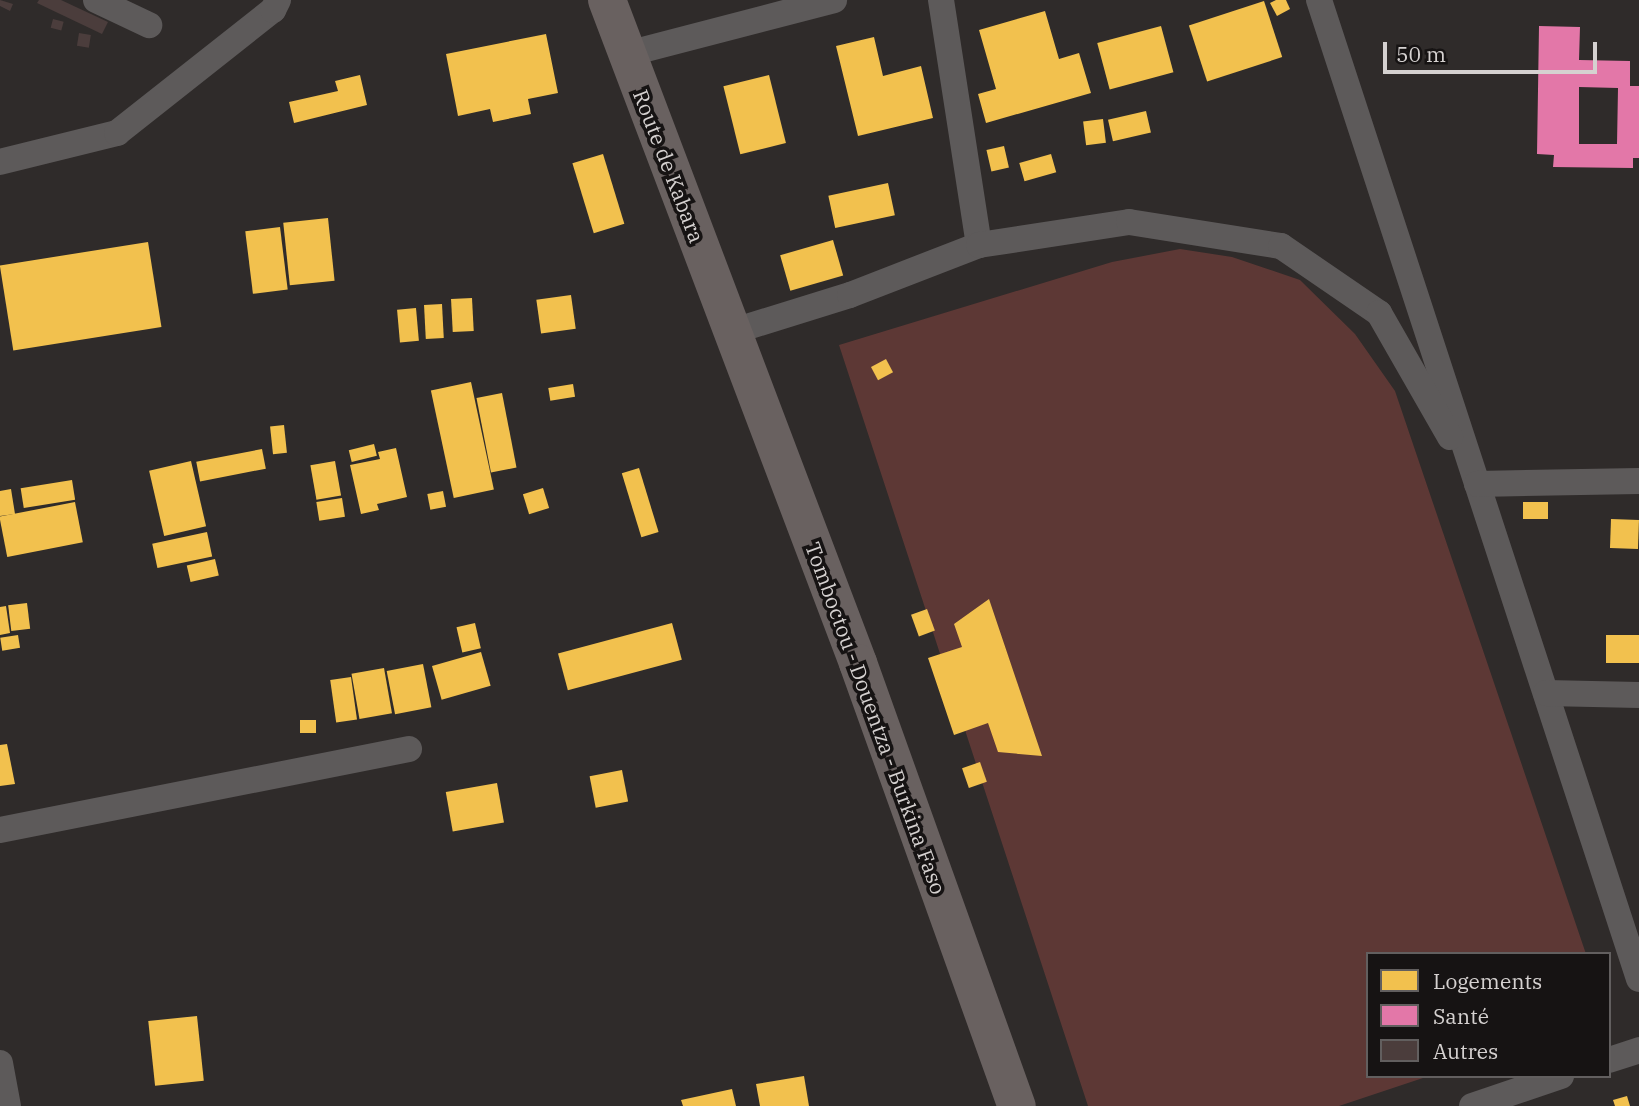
<!DOCTYPE html>
<html>
<head>
<meta charset="utf-8">
<style>
	body { margin:0 }
	#map { position:relative; width:1639px; height:1106px; overflow:hidden; background:#2f2b2a; font-family:"IBM Plex Serif",serif }
	div>[style] { position:absolute }
	[style*='--x'] { left:calc(var(--x)*1px); top:calc(var(--y)*1px); width:calc(var(--w)*1px); rotate:calc(var(--a)*1deg) }
	.green>* { inset:0; background:#5d3835 }
	.homes>* { inset:0; background:#f2c14e; transform-origin:0 0 }
	.health>* { inset:0; background:#e377a8 }
	.building>* { inset:0; background:#4b3d3c; transform-origin:0 0 }
	.street>* { height:26px; margin:-13px; padding:0 13px; transform-origin:13px; border-radius:13px; background:#5d5a5a }
	.primary>* { height:38px; margin:-19px; padding:0 19px; transform-origin:19px; border-radius:19px; background:#696160 }
	span { translate:-50% -50%; white-space:nowrap; text-align:center; line-height:1.15; -webkit-text-stroke:7px #161313; paint-order:stroke }
	.street-label { font-size:21px; color:#d5d1d0 }
	.legend { position:absolute; left:1366px; top:952px; width:245px; height:126px; box-sizing:border-box; background:#161313; border:2px solid #625f5f; margin:0; padding:9px 12px; list-style:none; font-size:21px; color:#d5d1d0 }
	.legend li { display:flex; align-items:center; gap:14px; height:35px }
	.legend b { width:35px; border:2px solid #625f5f }
	.scale { position:absolute; left:1383px; top:42px; width:214px; height:32px; box-sizing:border-box; border:4px solid #d5d1d0; border-top:0; padding-left:9px; font-size:21px; line-height:24px; white-space:nowrap; color:#d5d1d0; -webkit-text-stroke:5px #161313; paint-order:stroke }
</style>
</head>
<body>
<div id="map">
	<div class="green">
		<div style="clip-path:polygon(1180px 249px,1232px 257px,1300px 280px,1355px 334px,1395px 391px,1586px 954px,1368px 954px,1368px 1076px,1429px 1076px,1339px 1106px,1088px 1106px,839px 345px,1112px 262px)"></div>
	</div>
	<div class="homes">
		<div style="clip-path:polygon(1276px 0,1286px 0,1290px 9px,1277px 16px,1270px 3px)"></div>
		<div style="left:1264px;top:1px;width:59px;height:79px;rotate:72deg"></div>
		<div style="clip-path:polygon(1045px 11px,1059px 59px,1079px 53px,1091px 93px,986px 123px,978px 94px,996px 89px,979px 30px)"></div>
		<div style="left:1161px;top:26px;width:48px;height:66px;rotate:75deg"></div>
		<div style="clip-path:polygon(546px 34px,558px 93px,528px 99px,531px 114px,493px 122px,490px 109px,458px 116px,446px 54px)"></div>
		<div style="clip-path:polygon(874px 37px,883px 76px,921px 66px,933px 118px,858px 136px,836px 46px)"></div>
		<div style="clip-path:polygon(360px 75px,367px 105px,294px 123px,289px 102px,338px 91px,335px 81px)"></div>
		<div style="left:769px;top:75px;width:70px;height:47px;rotate:76deg"></div>
		<div style="left:1146px;top:111px;width:22px;height:39px;rotate:77deg"></div>
		<div style="left:1103px;top:119px;width:24px;height:20px;rotate:83deg"></div>
		<div style="left:1004px;top:146px;width:22px;height:18px;rotate:77deg"></div>
		<div style="left:603px;top:154px;width:73px;height:32px;rotate:73deg"></div>
		<div style="left:1051px;top:154px;width:19px;height:33px;rotate:74deg"></div>
		<div style="left:888px;top:183px;width:33px;height:61px;rotate:78deg"></div>
		<div style="left:328px;top:218px;width:63px;height:45px;rotate:84deg"></div>
		<div style="left:280px;top:227px;width:63px;height:35px;rotate:83deg"></div>
		<div style="left:833px;top:240px;width:37px;height:55px;rotate:74deg"></div>
		<div style="left:148px;top:242px;width:86px;height:150px;rotate:81deg"></div>
		<div style="left:571px;top:295px;width:34px;height:35px;rotate:82deg"></div>
		<div style="left:472px;top:298px;width:33px;height:21px;rotate:87deg"></div>
		<div style="left:442px;top:304px;width:34px;height:18px;rotate:87deg"></div>
		<div style="left:416px;top:308px;width:33px;height:19px;rotate:85deg"></div>
		<div style="left:886px;top:359px;width:15px;height:17px;rotate:62deg"></div>
		<div style="left:471px;top:382px;width:110px;height:41px;rotate:78deg"></div>
		<div style="left:573px;top:384px;width:13px;height:25px;rotate:81deg"></div>
		<div style="left:502px;top:393px;width:76px;height:26px;rotate:79deg"></div>
		<div style="left:284px;top:425px;width:28px;height:14px;rotate:84deg"></div>
		<div style="left:374px;top:444px;width:12px;height:26px;rotate:76deg"></div>
		<div style="clip-path:polygon(396px 448px,407px 497px,377px 504px,379px 510px,361px 514px,350px 465px,380px 459px,378px 452px)"></div>
		<div style="left:262px;top:449px;width:20px;height:67px;rotate:79deg"></div>
		<div style="left:191px;top:461px;width:67px;height:43px;rotate:77deg"></div>
		<div style="left:335px;top:461px;width:35px;height:25px;rotate:80deg"></div>
		<div style="left:639px;top:468px;width:67px;height:18px;rotate:73deg"></div>
		<div style="left:72px;top:480px;width:20px;height:52px;rotate:81deg"></div>
		<div style="left:543px;top:488px;width:21px;height:21px;rotate:73deg"></div>
		<div style="clip-path:polygon(11px 489px,15px 514px,0 516px,0 491px)"></div>
		<div style="left:443px;top:491px;width:16px;height:16px;rotate:79deg"></div>
		<div style="left:342px;top:498px;width:19px;height:26px;rotate:81deg"></div>
		<div style="left:75px;top:502px;width:41px;height:77px;rotate:79deg"></div>
		<div style="left:1523px;top:502px;width:25px;height:17px"></div>
		<div style="left:1611px;top:519px;width:28px;height:29px;rotate:2deg"></div>
		<div style="left:207px;top:532px;width:25px;height:56px;rotate:78deg"></div>
		<div style="left:215px;top:559px;width:17px;height:29px;rotate:77deg"></div>
		<div style="clip-path:polygon(989px 599px,1042px 756px,998px 752px,988px 723px,954px 735px,928px 658px,962px 647px,954px 624px)"></div>
		<div style="left:27px;top:603px;width:26px;height:19px;rotate:83deg"></div>
		<div style="clip-path:polygon(6px 606px,10px 633px,0 635px,0 607px)"></div>
		<div style="left:927px;top:609px;width:23px;height:17px;rotate:70deg"></div>
		<div style="left:475px;top:623px;width:26px;height:19px;rotate:77deg"></div>
		<div style="left:672px;top:623px;width:38px;height:118px;rotate:75deg"></div>
		<div style="left:18px;top:635px;width:13px;height:18px;rotate:81deg"></div>
		<div style="left:1606px;top:635px;width:33px;height:28px"></div>
		<div style="left:481px;top:652px;width:35px;height:51px;rotate:74deg"></div>
		<div style="left:423px;top:664px;width:44px;height:37px;rotate:79deg"></div>
		<div style="left:384px;top:668px;width:46px;height:33px;rotate:80deg"></div>
		<div style="left:351px;top:677px;width:43px;height:21px;rotate:82deg"></div>
		<div style="left:300px;top:720px;width:16px;height:13px"></div>
		<div style="clip-path:polygon(7px 744px,15px 784px,0 786px,0 745px)"></div>
		<div style="left:980px;top:762px;width:21px;height:19px;rotate:71deg"></div>
		<div style="left:622px;top:770px;width:32px;height:33px;rotate:79deg"></div>
		<div style="left:497px;top:783px;width:40px;height:52px;rotate:80deg"></div>
		<div style="left:197px;top:1016px;width:65px;height:49px;rotate:84deg"></div>
		<div style="clip-path:polygon(804px 1076px,809px 1106px,760px 1106px,756px 1084px)"></div>
		<div style="clip-path:polygon(732px 1089px,736px 1106px,683px 1106px,681px 1100px)"></div>
		<div style="clip-path:polygon(1627px 1096px,1630px 1106px,1615px 1106px,1613px 1100px)"></div>
	</div>
	<div class="health">
		<div style="clip-path:polygon(evenodd,1539px 26px,1580px 27px,1579px 60px,1630px 61px,1630px 86px,1639px 86px,1639px 158px,1633px 158px,1633px 168px,1553px 167px,1554px 155px,1537px 154px,1539px 26px,1579px 87px,1618px 88px,1617px 144px,1579px 144px,1579px 87px)"></div>
	</div>
	<div class="building">
		<div style="clip-path:polygon(0 0,13px 4px,10px 11px,0 6px)"></div>
		<div style="clip-path:polygon(39px 0,61px 0,108px 22px,102px 34px,37px 3px)"></div>
		<div style="left:53px;top:19px;width:11px;height:9px;rotate:15deg"></div>
		<div style="left:79px;top:33px;width:12px;height:13px;rotate:9deg"></div>
	</div>
	<div class="street">
		<div style="--x:96;--y:0;--w:59;--a:25.3"></div>
		<div style="--x:941;--y:0;--w:248;--a:81.2"></div>
		<div style="--x:1319;--y:0;--w:1030;--a:71.9"></div>
		<div style="--x:627;--y:54;--w:214;--a:-14.6"></div>
		<div style="--x:0;--y:162;--w:121;--a:-13.9"></div>
		<div style="--x:117;--y:133;--w:199;--a:-38.3"></div>
		<div style="--x:273;--y:10;--w:11;--a:-63"></div>
		<div style="--x:731;--y:332;--w:125;--a:-17.3"></div>
		<div style="--x:850;--y:295;--w:138;--a:-21.2"></div>
		<div style="--x:979;--y:245;--w:152;--a:-8.7"></div>
		<div style="--x:1129;--y:222;--w:154;--a:9"></div>
		<div style="--x:1281;--y:246;--w:119;--a:34.4"></div>
		<div style="--x:1379;--y:313;--w:143;--a:60.2"></div>
		<div style="--x:1477;--y:484;--w:162;--a:-1.1"></div>
		<div style="--x:1546;--y:693;--w:93;--a:1.2"></div>
		<div style="--x:0;--y:830;--w:417;--a:-11.2"></div>
		<div style="--x:1609;--y:1060;--w:32;--a:-18"></div>
		<div style="--x:0;--y:1063;--w:44;--a:79.5"></div>
		<div style="--x:1472;--y:1106;--w:94;--a:-18.6"></div>
	</div>
	<div class="primary">
		<div style="--x:607;--y:0;--w:709;--a:69.26"></div>
		<div style="--x:858;--y:663;--w:471;--a:70.3"></div>
	</div>
	<div class="street-label">
		<span style="left:669px;top:166px;rotate:69deg">Route de Kabara</span>
		<span style="left:876px;top:718px;rotate:70deg">Tomboctou - Douentza - Burkina Faso</span>
	</div>
	<ul class="legend">
	<li><b style="height:19px;background:#f2c14e"></b>Logements</li>
	<li><b style="height:19px;background:#e377a8"></b>Santé</li>
	<li><b style="height:19px;background:#4b3d3c"></b>Autres</li>
	</ul>
	<div class="scale">50 m</div>
</div>
</body>
</html>
